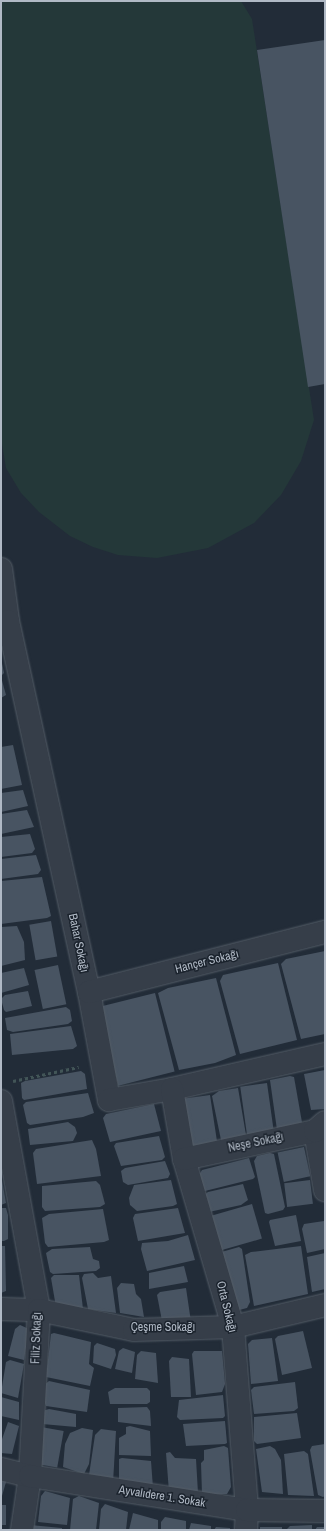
<!DOCTYPE html>
<html>
<head>
<meta charset="utf-8">
<style>
	body { margin:0 }
	#map { position:relative; width:326px; height:1531px; overflow:hidden; background:#222c38; font-family:"Archivo Narrow",sans-serif }
	div>[style] { position:absolute }
	[style*='--x'] { left:calc(var(--x)*1px); top:calc(var(--y)*1px); width:calc(var(--w)*1px); rotate:calc(var(--a)*1deg) }
	.green>* { inset:0; background:#243839 }
	.building>* { inset:0; background:#485462; transform-origin:0 0 }
	.path>* { height:2.5px; margin-top:-1.25px; transform-origin:0; background:repeating-linear-gradient(90deg,#425557 0 3px,transparent 0 6px) }
	.roads { filter:drop-shadow(0 0 1px #535c66) drop-shadow(0 0 1px #535c66) }
	.minor>* { height:22px; margin:-11px; padding:0 11px; transform-origin:11px; border-radius:11px; background:#363e49 }
	span { translate:-50% -50%; white-space:nowrap; text-align:center; line-height:1.15; -webkit-text-stroke:3px #1b232d; paint-order:stroke }
	.street-label { font-size:12px; color:#b0b9c5 }
	.frame { position:absolute; inset:0; border:2px solid #b0b9c5; pointer-events:none }
</style>
</head>
<body>
<div id="map">
	<div class="green">
		<div style="clip-path:polygon(1px 1px,241px 1px,252px 19px,314px 420px,301px 461px,281px 495px,254px 523px,208px 548px,157px 558px,118px 555px,93px 547px,70px 536px,39px 512px,21px 493px,6px 468px,1px 438px)"></div>
	</div>
	<div class="building">
		<div style="clip-path:polygon(325px 40px,325px 384px,308px 387px,257px 50px)"></div>
		<div style="clip-path:polygon(1px 658px,4px 673px,1px 676px)"></div>
		<div style="clip-path:polygon(1px 677px,6px 695px,1px 698px)"></div>
		<div style="clip-path:polygon(13px 745px,22px 785px,1px 789px,1px 747px)"></div>
		<div style="clip-path:polygon(23px 790px,28px 806px,1px 812px,1px 793px)"></div>
		<div style="clip-path:polygon(27px 810px,34px 827px,1px 834px,1px 814px)"></div>
		<div style="clip-path:polygon(30px 834px,35px 849px,32px 853px,1px 857px,1px 837px)"></div>
		<div style="clip-path:polygon(36px 855px,41px 870px,38px 874px,1px 879px,1px 859px)"></div>
		<div style="clip-path:polygon(42px 877px,51px 916px,47px 918px,1px 924px,1px 881px)"></div>
		<div style="left:51px;top:921px;width:36px;height:22px;rotate:80deg"></div>
		<div style="clip-path:polygon(17px 926px,24px 942px,25px 960px,1px 966px,1px 927px)"></div>
		<div style="clip-path:polygon(325px 951px,325px 1034px,301px 1039px,281px 964px,286px 959px)"></div>
		<div style="clip-path:polygon(278px 963px,297px 1040px,240px 1054px,220px 981px,223px 975px)"></div>
		<div style="left:58px;top:965px;width:40px;height:24px;rotate:78deg"></div>
		<div style="clip-path:polygon(24px 968px,29px 985px,1px 993px,1px 973px)"></div>
		<div style="clip-path:polygon(216px 978px,236px 1055px,215px 1063px,179px 1070px,158px 993px,168px 988px)"></div>
		<div style="clip-path:polygon(28px 991px,32px 1006px,6px 1012px,4px 1010px,1px 999px,5px 995px)"></div>
		<div style="left:155px;top:993px;width:81px;height:58px;rotate:76deg"></div>
		<div style="clip-path:polygon(66px 1007px,70px 1010px,72px 1021px,68px 1024px,13px 1032px,7px 1030px,5px 1018px)"></div>
		<div style="clip-path:polygon(71px 1026px,77px 1046px,73px 1049px,12px 1055px,10px 1034px)"></div>
		<div style="clip-path:polygon(325px 1070px,325px 1109px,311px 1110px,304px 1074px)"></div>
		<div style="clip-path:polygon(81px 1071px,85px 1074px,87px 1089px,24px 1100px,22px 1098px,21px 1083px,25px 1081px)"></div>
		<div style="clip-path:polygon(290px 1076px,294px 1077px,303px 1128px,278px 1137px,270px 1080px)"></div>
		<div style="left:267px;top:1083px;width:55px;height:27px;rotate:82deg"></div>
		<div style="clip-path:polygon(238px 1088px,246px 1135px,222px 1145px,212px 1096px,219px 1091px)"></div>
		<div style="clip-path:polygon(88px 1093px,94px 1113px,83px 1117px,30px 1125px,27px 1123px,23px 1105px,26px 1102px)"></div>
		<div style="clip-path:polygon(210px 1095px,218px 1148px,193px 1153px,181px 1099px)"></div>
		<div style="clip-path:polygon(154px 1104px,161px 1131px,110px 1142px,103px 1118px,106px 1114px)"></div>
		<div style="clip-path:polygon(68px 1122px,75px 1127px,77px 1133px,73px 1141px,30px 1145px,28px 1129px)"></div>
		<div style="clip-path:polygon(159px 1136px,165px 1157px,162px 1160px,121px 1166px,114px 1146px,116px 1143px)"></div>
		<div style="clip-path:polygon(92px 1140px,96px 1149px,101px 1176px,37px 1184px,33px 1153px,36px 1149px)"></div>
		<div style="left:304px;top:1147px;width:30px;height:27px;rotate:78deg"></div>
		<div style="clip-path:polygon(270px 1153px,274px 1154px,285px 1207px,283px 1210px,268px 1214px,265px 1213px,254px 1161px,257px 1156px)"></div>
		<div style="clip-path:polygon(249px 1158px,255px 1177px,253px 1179px,205px 1191px,199px 1175px,202px 1170px)"></div>
		<div style="clip-path:polygon(165px 1161px,170px 1174px,168px 1178px,128px 1185px,123px 1182px,121px 1171px,125px 1168px)"></div>
		<div style="clip-path:polygon(1px 1174px,6px 1203px,1px 1205px)"></div>
		<div style="clip-path:polygon(171px 1180px,177px 1204px,173px 1206px,137px 1211px,130px 1205px,129px 1198px,134px 1185px)"></div>
		<div style="left:310px;top:1180px;width:24px;height:26px;rotate:83deg"></div>
		<div style="clip-path:polygon(96px 1181px,100px 1185px,105px 1204px,100px 1207px,45px 1211px,42px 1207px,42px 1186px)"></div>
		<div style="clip-path:polygon(243px 1184px,248px 1200px,241px 1205px,209px 1212px,203px 1196px,208px 1192px)"></div>
		<div style="left:252px;top:1204px;width:36px;height:46px;rotate:74deg"></div>
		<div style="clip-path:polygon(1px 1208px,6px 1208px,8px 1215px,8px 1239px,4px 1241px,1px 1241px)"></div>
		<div style="clip-path:polygon(178px 1208px,185px 1233px,138px 1241px,133px 1218px,135px 1214px)"></div>
		<div style="clip-path:polygon(103px 1209px,109px 1240px,104px 1242px,48px 1247px,45px 1243px,42px 1218px,49px 1214px)"></div>
		<div style="clip-path:polygon(296px 1215px,301px 1241px,275px 1246px,269px 1222px,270px 1220px)"></div>
		<div style="clip-path:polygon(324px 1221px,325px 1249px,307px 1253px,302px 1229px,304px 1224px)"></div>
		<div style="clip-path:polygon(188px 1235px,195px 1260px,147px 1271px,141px 1249px,142px 1243px,168px 1241px)"></div>
		<div style="clip-path:polygon(1px 1246px,5px 1246px,6px 1291px,1px 1293px)"></div>
		<div style="clip-path:polygon(301px 1246px,308px 1294px,254px 1306px,245px 1255px,251px 1252px)"></div>
		<div style="clip-path:polygon(90px 1247px,93px 1259px,99px 1261px,100px 1268px,96px 1271px,53px 1274px,50px 1272px,46px 1253px,52px 1249px)"></div>
		<div style="clip-path:polygon(239px 1247px,242px 1249px,250px 1302px,247px 1308px,235px 1311px,218px 1253px)"></div>
		<div style="clip-path:polygon(325px 1253px,325px 1289px,312px 1292px,307px 1257px)"></div>
		<div style="clip-path:polygon(184px 1266px,188px 1282px,149px 1289px,149px 1273px)"></div>
		<div style="clip-path:polygon(93px 1273px,98px 1278px,111px 1276px,116px 1313px,88px 1309px,82px 1278px,84px 1274px)"></div>
		<div style="clip-path:polygon(54px 1275px,79px 1275px,83px 1309px,56px 1307px,51px 1278px)"></div>
		<div style="clip-path:polygon(121px 1283px,134px 1284px,136px 1294px,141px 1299px,144px 1317px,120px 1313px,117px 1288px)"></div>
		<div style="clip-path:polygon(186px 1288px,191px 1322px,163px 1326px,157px 1295px,160px 1292px)"></div>
		<div style="clip-path:polygon(20px 1325px,29px 1329px,24px 1360px,8px 1356px,15px 1329px)"></div>
		<div style="clip-path:polygon(303px 1331px,312px 1368px,282px 1375px,275px 1339px,278px 1336px)"></div>
		<div style="clip-path:polygon(54px 1333px,91px 1342px,89px 1364px,94px 1368px,90px 1386px,46px 1377px,51px 1334px)"></div>
		<div style="clip-path:polygon(272px 1338px,278px 1381px,251px 1384px,248px 1344px,252px 1340px)"></div>
		<div style="clip-path:polygon(97px 1343px,115px 1349px,116px 1355px,111px 1369px,93px 1363px,94px 1346px)"></div>
		<div style="clip-path:polygon(123px 1348px,135px 1352px,132px 1373px,115px 1369px,119px 1351px)"></div>
		<div style="clip-path:polygon(141px 1351px,156px 1353px,158px 1383px,135px 1379px,137px 1355px)"></div>
		<div style="clip-path:polygon(194px 1351px,222px 1351px,225px 1384px,222px 1392px,196px 1395px,192px 1354px)"></div>
		<div style="clip-path:polygon(172px 1357px,189px 1359px,191px 1397px,171px 1397px,169px 1361px)"></div>
		<div style="clip-path:polygon(10px 1360px,24px 1364px,18px 1398px,1px 1393px,6px 1362px)"></div>
		<div style="clip-path:polygon(49px 1381px,90px 1390px,87px 1412px,46px 1406px,44px 1401px,44px 1385px)"></div>
		<div style="clip-path:polygon(295px 1382px,298px 1408px,294px 1411px,254px 1414px,251px 1390px,254px 1387px)"></div>
		<div style="clip-path:polygon(115px 1388px,147px 1388px,150px 1391px,150px 1402px,147px 1404px,110px 1404px,108px 1392px)"></div>
		<div style="clip-path:polygon(223px 1395px,225px 1416px,223px 1418px,180px 1420px,177px 1417px,179px 1400px)"></div>
		<div style="clip-path:polygon(1px 1397px,19px 1402px,19px 1420px,1px 1416px)"></div>
		<div style="clip-path:polygon(147px 1407px,150px 1411px,151px 1426px,118px 1422px,118px 1408px)"></div>
		<div style="clip-path:polygon(49px 1409px,76px 1414px,76px 1427px,42px 1424px,42px 1411px)"></div>
		<div style="clip-path:polygon(297px 1413px,301px 1438px,257px 1444px,254px 1441px,254px 1417px)"></div>
		<div style="clip-path:polygon(225px 1421px,227px 1443px,225px 1444px,186px 1446px,183px 1424px)"></div>
		<div style="clip-path:polygon(8px 1422px,19px 1426px,12px 1454px,1px 1453px,1px 1442px)"></div>
		<div style="clip-path:polygon(130px 1426px,150px 1431px,151px 1456px,119px 1455px,119px 1438px,126px 1434px,126px 1427px)"></div>
		<div style="left:41px;top:1427px;width:23px;height:37px;rotate:10deg"></div>
		<div style="clip-path:polygon(82px 1428px,93px 1430px,89px 1464px,84px 1474px,63px 1467px,65px 1444px,70px 1433px)"></div>
		<div style="clip-path:polygon(101px 1429px,116px 1431px,113px 1483px,89px 1475px,95px 1435px)"></div>
		<div style="clip-path:polygon(325px 1444px,325px 1496px,323px 1497px,318px 1495px,310px 1450px,312px 1446px)"></div>
		<div style="clip-path:polygon(224px 1446px,228px 1448px,231px 1487px,227px 1494px,202px 1494px,201px 1463px,204px 1460px,204px 1450px)"></div>
		<div style="clip-path:polygon(270px 1446px,275px 1449px,281px 1460px,283px 1494px,262px 1492px,256px 1449px)"></div>
		<div style="clip-path:polygon(304px 1451px,308px 1454px,314px 1496px,288px 1495px,284px 1454px)"></div>
		<div style="clip-path:polygon(170px 1452px,175px 1458px,196px 1459px,198px 1493px,169px 1492px,166px 1453px)"></div>
		<div style="clip-path:polygon(122px 1458px,151px 1461px,153px 1488px,119px 1484px,119px 1459px)"></div>
		<div style="left:1px;top:1474px;width:7px;height:27px;rotate:16deg"></div>
		<div style="clip-path:polygon(45px 1491px,70px 1498px,67px 1525px,38px 1522px,41px 1496px)"></div>
		<div style="clip-path:polygon(79px 1496px,99px 1503px,96px 1530px,70px 1530px,73px 1499px)"></div>
		<div style="clip-path:polygon(105px 1504px,128px 1512px,126px 1530px,99px 1530px,101px 1509px)"></div>
		<div style="left:1px;top:1505px;width:5px;height:20px"></div>
		<div style="clip-path:polygon(133px 1513px,158px 1520px,158px 1530px,129px 1530px)"></div>
		<div style="clip-path:polygon(165px 1517px,186px 1521px,186px 1530px,161px 1530px,161px 1522px)"></div>
		<div style="clip-path:polygon(191px 1523px,211px 1526px,211px 1530px,189px 1530px)"></div>
		<div style="clip-path:polygon(30px 1525px,62px 1528px,62px 1530px,27px 1530px)"></div>
		<div style="clip-path:polygon(312px 1525px,312px 1530px,286px 1530px,290px 1526px)"></div>
		<div style="clip-path:polygon(216px 1527px,230px 1528px,230px 1530px,214px 1530px)"></div>
		<div style="left:260px;top:1527px;width:22px;height:3px"></div>
		<div style="clip-path:polygon(317px 1527px,325px 1527px,325px 1530px,315px 1530px)"></div>
	</div>
	<div class="path">
		<div style="--x:13;--y:1081;--w:67;--a:-12"></div>
	</div>
	<div class="roads">
		<div class="minor">
			<div style="--x:1;--y:569;--w:52;--a:82.3"></div>
			<div style="--x:8;--y:621;--w:380;--a:77.7"></div>
			<div style="--x:89;--y:992;--w:110;--a:79.5"></div>
			<div style="--x:109;--y:1100;--w:64;--a:-9.9"></div>
			<div style="--x:172;--y:1089;--w:157;--a:-12.9"></div>
			<div style="--x:89;--y:992;--w:244;--a:-14.3"></div>
			<div style="--x:172;--y:1089;--w:71;--a:80.3"></div>
			<div style="--x:184;--y:1159;--w:175;--a:73.7"></div>
			<div style="--x:233;--y:1327;--w:184;--a:85.6"></div>
			<div style="--x:247;--y:1510;--w:20;--a:93"></div>
			<div style="--x:1;--y:1101;--w:212;--a:79.7"></div>
			<div style="--x:39;--y:1310;--w:166;--a:93.1"></div>
			<div style="--x:30;--y:1476;--w:55;--a:98.4"></div>
			<div style="--x:315;--y:1131;--w:60;--a:80.4"></div>
			<div style="--x:184;--y:1159;--w:134;--a:-12.1"></div>
			<div style="--x:315;--y:1131;--w:13;--a:-42"></div>
			<div style="--x:1;--y:1309;--w:38;--a:2"></div>
			<div style="--x:39;--y:1310;--w:97;--a:11.9"></div>
			<div style="--x:134;--y:1330;--w:99;--a:-1.7"></div>
			<div style="--x:233;--y:1327;--w:95;--a:-13.4"></div>
			<div style="--x:1;--y:1469;--w:30;--a:14"></div>
			<div style="--x:30;--y:1476;--w:220;--a:8.9"></div>
			<div style="--x:247;--y:1510;--w:78;--a:0.7"></div>
		</div>
	</div>
	<div class="street-label">
		<span style="left:78px;top:943px;rotate:78deg">Bahar Sokağı</span>
		<span style="left:207px;top:962px;rotate:-14deg">Hançer Sokağı</span>
		<span style="left:256px;top:1143px;rotate:-12deg">Neşe Sokağı</span>
		<span style="left:226px;top:1307px;rotate:76deg">Orta Sokağı</span>
		<span style="left:163px;top:1328px">Çeşme Sokağı</span>
		<span style="left:37px;top:1338px;rotate:-88deg">Filiz Sokağı</span>
		<span style="left:162px;top:1497px;rotate:9deg">Ayvalıdere 1. Sokak</span>
	</div>
	<div class="frame"></div>
</div>
</body>
</html>
